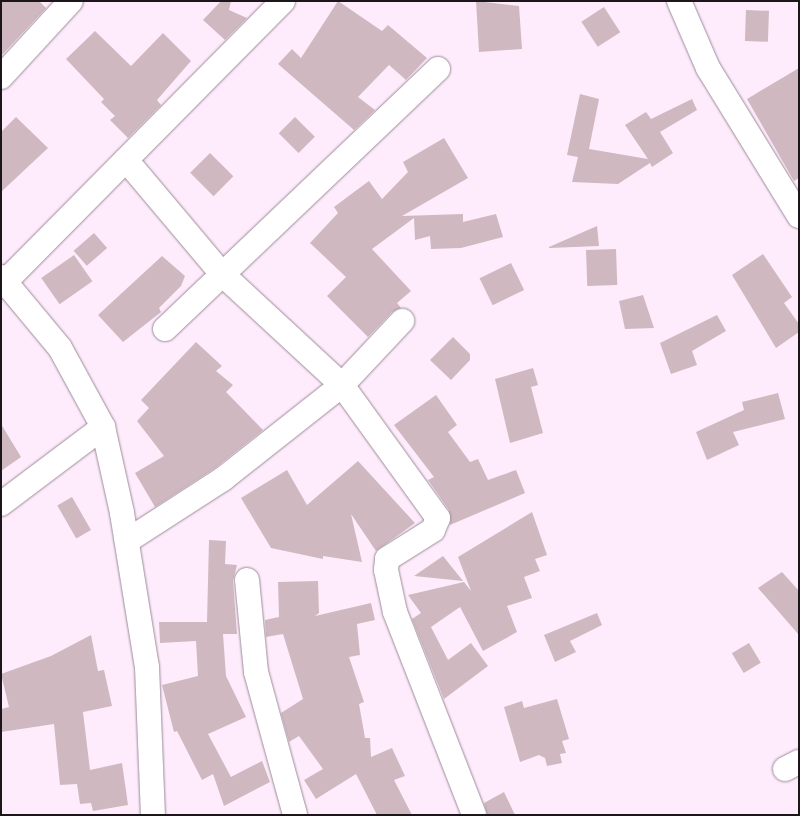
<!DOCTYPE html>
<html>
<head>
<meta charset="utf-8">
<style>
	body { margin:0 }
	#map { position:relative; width:800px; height:816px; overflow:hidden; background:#feecfc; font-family:"Nunito Sans",sans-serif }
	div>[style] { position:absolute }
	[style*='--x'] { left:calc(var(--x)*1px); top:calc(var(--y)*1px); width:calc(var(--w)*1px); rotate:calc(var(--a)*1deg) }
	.building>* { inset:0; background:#cfb8c0; transform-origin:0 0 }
	.roads { filter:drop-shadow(0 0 1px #9c8b99) drop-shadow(0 0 1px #9c8b99) }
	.minor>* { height:24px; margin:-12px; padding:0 12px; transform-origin:12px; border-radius:12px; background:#fff }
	span { translate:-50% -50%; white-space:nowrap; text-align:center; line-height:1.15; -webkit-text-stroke:4.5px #fff; paint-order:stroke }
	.frame { position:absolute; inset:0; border:2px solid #1c161b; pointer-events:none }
</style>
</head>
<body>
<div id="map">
	<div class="building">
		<div style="clip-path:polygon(1px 1px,39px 1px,46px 8px,1px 56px)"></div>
		<div style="clip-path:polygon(221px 1px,231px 1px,229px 10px,247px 18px,225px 40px,203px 20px)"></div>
		<div style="clip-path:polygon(338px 1px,382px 31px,388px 25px,427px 58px,406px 80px,389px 65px,358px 97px,375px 110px,354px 130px,278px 64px,292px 49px,301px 58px)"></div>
		<div style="clip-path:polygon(476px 1px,519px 6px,522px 49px,479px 52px)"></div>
		<div style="left:604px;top:7px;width:30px;height:27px;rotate:57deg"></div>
		<div style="left:746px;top:10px;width:23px;height:31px;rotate:2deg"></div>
		<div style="clip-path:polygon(95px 31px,131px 66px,163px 33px,191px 61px,157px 100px,161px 105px,128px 138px,110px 120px,115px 116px,101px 102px,104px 99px,66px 59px)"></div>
		<div style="clip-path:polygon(799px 68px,799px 178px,794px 181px,747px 99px)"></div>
		<div style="clip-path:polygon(580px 94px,599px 99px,589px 149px,648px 159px,625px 125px,646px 112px,651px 119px,692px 99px,697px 110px,660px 132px,673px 153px,652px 167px,650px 163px,618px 184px,572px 182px,578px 157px,567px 155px)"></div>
		<div style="clip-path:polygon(16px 117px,48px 148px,1px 192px,1px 132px)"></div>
		<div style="left:295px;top:117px;width:28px;height:23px;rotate:45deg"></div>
		<div style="clip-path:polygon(444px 138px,468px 178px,402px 216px,463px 214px,463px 222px,496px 214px,503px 237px,461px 248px,431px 249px,430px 236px,415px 240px,414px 218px,372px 249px,411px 291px,397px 303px,401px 308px,392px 312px,368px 337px,327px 296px,346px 277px,310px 243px,338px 213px,334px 207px,354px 192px,369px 181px,382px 199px,408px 172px,403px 162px)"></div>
		<div style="left:210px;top:153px;width:33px;height:28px;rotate:45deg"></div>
		<div style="clip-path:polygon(597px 226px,599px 246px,549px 248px,549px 247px)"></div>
		<div style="left:94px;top:233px;width:20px;height:27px;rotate:49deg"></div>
		<div style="left:616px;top:249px;width:36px;height:30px;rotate:88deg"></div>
		<div style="clip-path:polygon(763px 254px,792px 297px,784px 303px,799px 324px,799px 332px,776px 348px,732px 275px)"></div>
		<div style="left:74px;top:255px;width:32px;height:40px;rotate:55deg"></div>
		<div style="clip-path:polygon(162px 256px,185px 276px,181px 286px,159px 308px,161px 312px,123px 342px,98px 315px)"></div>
		<div style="left:511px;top:263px;width:30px;height:35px;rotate:64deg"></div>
		<div style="clip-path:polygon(643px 295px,654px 328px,625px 329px,619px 301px)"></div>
		<div style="clip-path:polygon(717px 315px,726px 331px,692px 351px,697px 365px,671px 374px,660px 343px)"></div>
		<div style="clip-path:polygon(453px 337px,470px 354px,470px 360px,451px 380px,430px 360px)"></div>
		<div style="clip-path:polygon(196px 342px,222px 366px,216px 371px,233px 385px,226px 392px,263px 430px,215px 468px,155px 507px,135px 473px,164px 456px,137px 421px,149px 408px,141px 400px)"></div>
		<div style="clip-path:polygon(533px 368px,538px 385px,531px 387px,543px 433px,510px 443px,495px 379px)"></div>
		<div style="clip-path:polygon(778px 393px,785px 419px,733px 432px,739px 445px,707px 460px,696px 432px,744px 410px,742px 402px)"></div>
		<div style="clip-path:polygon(436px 395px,457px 425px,448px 432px,470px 462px,478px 459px,488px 480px,516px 470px,525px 493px,450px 525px,449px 510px,428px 480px,434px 477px,394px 425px)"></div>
		<div style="clip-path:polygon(1px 424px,21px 457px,1px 471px)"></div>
		<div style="clip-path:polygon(358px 461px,415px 523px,376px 551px,351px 514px,362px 562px,323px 556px,323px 559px,271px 548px,241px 498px,287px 470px,307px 505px)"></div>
		<div style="left:72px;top:497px;width:38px;height:17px;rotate:60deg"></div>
		<div style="clip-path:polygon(532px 512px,547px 555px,535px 559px,540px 571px,524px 577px,532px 598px,507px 606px,517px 632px,483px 651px,460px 607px,431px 627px,448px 660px,471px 643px,488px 666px,444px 699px,412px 619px,421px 613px,408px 595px,464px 582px,471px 591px,458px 557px)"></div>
		<div style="clip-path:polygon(209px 540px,226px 541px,225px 564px,237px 565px,233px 581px,237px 634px,223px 634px,226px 676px,246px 717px,208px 734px,231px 777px,262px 761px,270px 782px,224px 806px,213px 774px,202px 780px,177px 731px,174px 732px,162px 685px,198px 676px,196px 641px,160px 643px,159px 622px,207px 622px)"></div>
		<div style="clip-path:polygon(443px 556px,463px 581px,414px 576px)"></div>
		<div style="clip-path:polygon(782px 572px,799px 591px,799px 635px,758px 588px)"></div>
		<div style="clip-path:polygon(318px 581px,319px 613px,315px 616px,371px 603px,375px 620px,357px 624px,360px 655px,349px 657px,364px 702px,359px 704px,365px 738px,370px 738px,371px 757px,392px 748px,405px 776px,394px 780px,412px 815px,377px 815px,356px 774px,316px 799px,304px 780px,323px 769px,299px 736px,289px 742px,281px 713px,303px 699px,283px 634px,266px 637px,265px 620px,279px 617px,278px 582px)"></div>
		<div style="clip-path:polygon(597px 613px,602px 625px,570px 641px,576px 652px,555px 662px,544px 635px)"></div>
		<div style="clip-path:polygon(91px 635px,98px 671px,104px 670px,112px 706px,83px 712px,90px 770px,122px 763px,128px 805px,93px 811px,91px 803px,80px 804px,77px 784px,60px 785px,54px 724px,1px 732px,1px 709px,9px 707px,1px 674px,51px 656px)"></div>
		<div style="left:749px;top:643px;width:23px;height:20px;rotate:59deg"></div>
		<div style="clip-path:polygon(557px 699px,569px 739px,562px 741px,566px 753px,560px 754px,562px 763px,547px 766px,545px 758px,539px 755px,520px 762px,504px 707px,522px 701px,524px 708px)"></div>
		<div style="clip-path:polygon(504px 792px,515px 815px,487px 815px,484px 803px)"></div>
	</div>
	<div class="roads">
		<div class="minor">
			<div style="--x:679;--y:1;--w:73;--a:66.6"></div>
			<div style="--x:708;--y:68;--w:174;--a:58.4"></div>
			<div style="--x:1;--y:77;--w:103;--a:-47.4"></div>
			<div style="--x:126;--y:160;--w:148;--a:49.9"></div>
			<div style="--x:221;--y:273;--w:165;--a:42.8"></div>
			<div style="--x:342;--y:385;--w:164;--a:54.2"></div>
			<div style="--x:438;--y:518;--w:13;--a:113"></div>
			<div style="--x:433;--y:530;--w:54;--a:147.8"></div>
			<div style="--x:387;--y:559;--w:11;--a:95"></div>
			<div style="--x:386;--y:570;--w:43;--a:77.9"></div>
			<div style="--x:395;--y:612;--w:218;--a:68.7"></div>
			<div style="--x:1;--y:277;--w:92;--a:50.3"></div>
			<div style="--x:60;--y:348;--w:90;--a:61.4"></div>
			<div style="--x:103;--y:427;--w:88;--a:77.5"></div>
			<div style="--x:122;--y:513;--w:156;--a:80.8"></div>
			<div style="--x:147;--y:667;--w:148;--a:87.7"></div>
			<div style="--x:1;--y:286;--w:401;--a:-45.3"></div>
			<div style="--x:165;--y:329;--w:377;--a:-43.6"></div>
			<div style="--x:1;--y:504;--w:128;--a:-37"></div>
			<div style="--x:127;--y:541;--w:114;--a:-32.9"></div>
			<div style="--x:223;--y:479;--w:152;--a:-38.3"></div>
			<div style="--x:342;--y:385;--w:88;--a:-46.8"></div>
			<div style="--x:247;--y:580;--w:92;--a:84.4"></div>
			<div style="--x:256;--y:672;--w:148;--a:74.7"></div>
			<div style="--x:785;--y:769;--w:16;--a:-27"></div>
		</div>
	</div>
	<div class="frame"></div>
</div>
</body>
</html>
